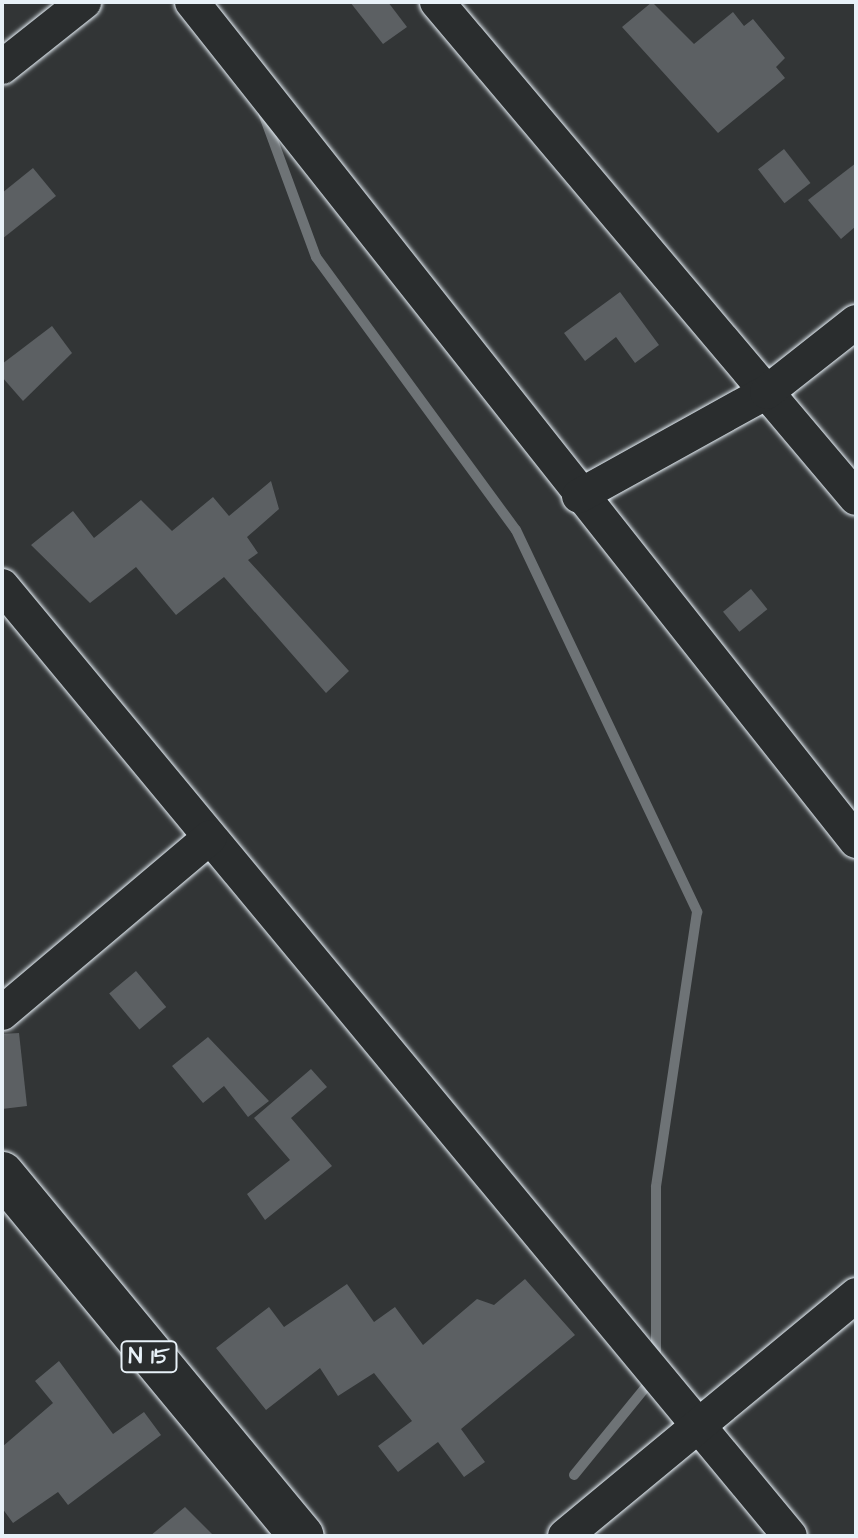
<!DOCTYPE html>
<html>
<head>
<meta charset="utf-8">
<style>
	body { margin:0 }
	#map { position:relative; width:858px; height:1538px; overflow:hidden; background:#323536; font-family:"Architects Daughter",sans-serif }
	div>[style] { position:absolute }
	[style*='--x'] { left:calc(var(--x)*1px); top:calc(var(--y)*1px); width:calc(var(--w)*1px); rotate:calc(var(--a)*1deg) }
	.stream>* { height:10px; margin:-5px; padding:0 5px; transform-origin:5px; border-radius:5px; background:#6e7376 }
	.building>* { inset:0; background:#5c6063; transform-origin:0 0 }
	.roads { filter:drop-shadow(0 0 2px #e8f1f8) drop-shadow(0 0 2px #e8f1f8) }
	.street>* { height:34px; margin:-17px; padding:0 17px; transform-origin:17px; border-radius:17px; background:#2a2d2e }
	.primary>* { height:44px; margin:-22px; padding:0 22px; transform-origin:22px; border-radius:22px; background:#2a2d2e }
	span { translate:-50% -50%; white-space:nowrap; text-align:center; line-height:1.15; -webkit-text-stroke:6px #2a2d2e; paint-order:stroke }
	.shield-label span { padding:2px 6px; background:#2a2d2e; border:2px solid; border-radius:6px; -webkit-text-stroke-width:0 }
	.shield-label { font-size:22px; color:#e8f1f8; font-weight:700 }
	.frame { position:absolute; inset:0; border:4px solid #e8f1f8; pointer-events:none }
</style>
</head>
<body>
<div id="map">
	<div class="stream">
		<div style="--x:263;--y:113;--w:153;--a:69.8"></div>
		<div style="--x:316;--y:257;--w:338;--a:53.8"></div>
		<div style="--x:516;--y:530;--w:423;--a:64.6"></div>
		<div style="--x:697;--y:912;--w:278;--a:98.5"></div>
		<div style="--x:656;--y:1187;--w:171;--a:90"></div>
		<div style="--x:574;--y:1475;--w:127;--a:-50.8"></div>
	</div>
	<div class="building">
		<div style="clip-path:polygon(350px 2px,388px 2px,407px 27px,383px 44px)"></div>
		<div style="clip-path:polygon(652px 2px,694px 44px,733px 12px,744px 26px,753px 19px,785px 58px,776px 67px,785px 78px,718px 133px,622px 27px)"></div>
		<div style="left:784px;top:149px;width:43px;height:33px;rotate:52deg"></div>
		<div style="clip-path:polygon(856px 163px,856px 226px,841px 239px,808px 200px)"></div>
		<div style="clip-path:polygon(33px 168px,56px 196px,2px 239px,2px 193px)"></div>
		<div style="clip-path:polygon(620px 292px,659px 345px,635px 363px,616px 337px,585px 361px,564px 333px)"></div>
		<div style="clip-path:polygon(52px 326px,72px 353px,23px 401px,2px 377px,2px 364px)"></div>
		<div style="clip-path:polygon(271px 481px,279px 509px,247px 537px,258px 553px,248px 560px,349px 671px,326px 693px,224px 577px,176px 615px,136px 567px,90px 603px,31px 545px,73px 511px,94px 538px,141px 500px,172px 531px,213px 497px,229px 516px)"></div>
		<div style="left:751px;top:589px;width:26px;height:36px;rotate:51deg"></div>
		<div style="left:136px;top:971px;width:47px;height:35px;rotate:50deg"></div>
		<div style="clip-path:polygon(19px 1033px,27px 1106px,2px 1109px,2px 1034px)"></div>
		<div style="clip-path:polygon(208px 1037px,269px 1101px,248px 1117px,224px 1086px,203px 1103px,172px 1066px)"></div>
		<div style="clip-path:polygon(311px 1069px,327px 1087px,291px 1118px,332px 1166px,265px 1220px,247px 1194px,290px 1160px,254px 1118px)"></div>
		<div style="clip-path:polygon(525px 1279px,575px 1335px,461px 1429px,485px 1462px,464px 1477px,438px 1442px,398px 1472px,378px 1446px,412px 1421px,374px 1373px,338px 1396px,320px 1368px,266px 1410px,216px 1348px,269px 1307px,284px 1327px,347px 1284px,374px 1322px,395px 1307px,423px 1345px,477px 1299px,494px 1305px)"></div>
		<div style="clip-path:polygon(59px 1361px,113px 1434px,144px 1412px,161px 1435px,68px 1505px,58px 1492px,13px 1523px,2px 1508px,2px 1447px,53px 1403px,35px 1381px)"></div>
		<div style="clip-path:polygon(185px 1507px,214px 1536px,150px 1536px)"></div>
	</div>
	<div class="roads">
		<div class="street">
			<div style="--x:192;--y:2;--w:1070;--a:51.64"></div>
			<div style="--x:437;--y:2;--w:649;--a:49.81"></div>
			<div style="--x:2;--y:67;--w:105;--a:-38.4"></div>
			<div style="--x:579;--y:496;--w:215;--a:-29"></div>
			<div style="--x:767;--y:392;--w:113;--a:-38.2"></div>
			<div style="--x:2;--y:586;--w:1234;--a:50.33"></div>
			<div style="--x:2;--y:1013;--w:272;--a:-40.2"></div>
			<div style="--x:565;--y:1536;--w:378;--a:-39.6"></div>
		</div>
		<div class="primary">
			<div style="--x:2;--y:1174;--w:470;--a:50.4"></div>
		</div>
	</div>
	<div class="shield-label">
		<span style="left:149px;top:1357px">N 15</span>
	</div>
	<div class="frame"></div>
</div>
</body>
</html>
